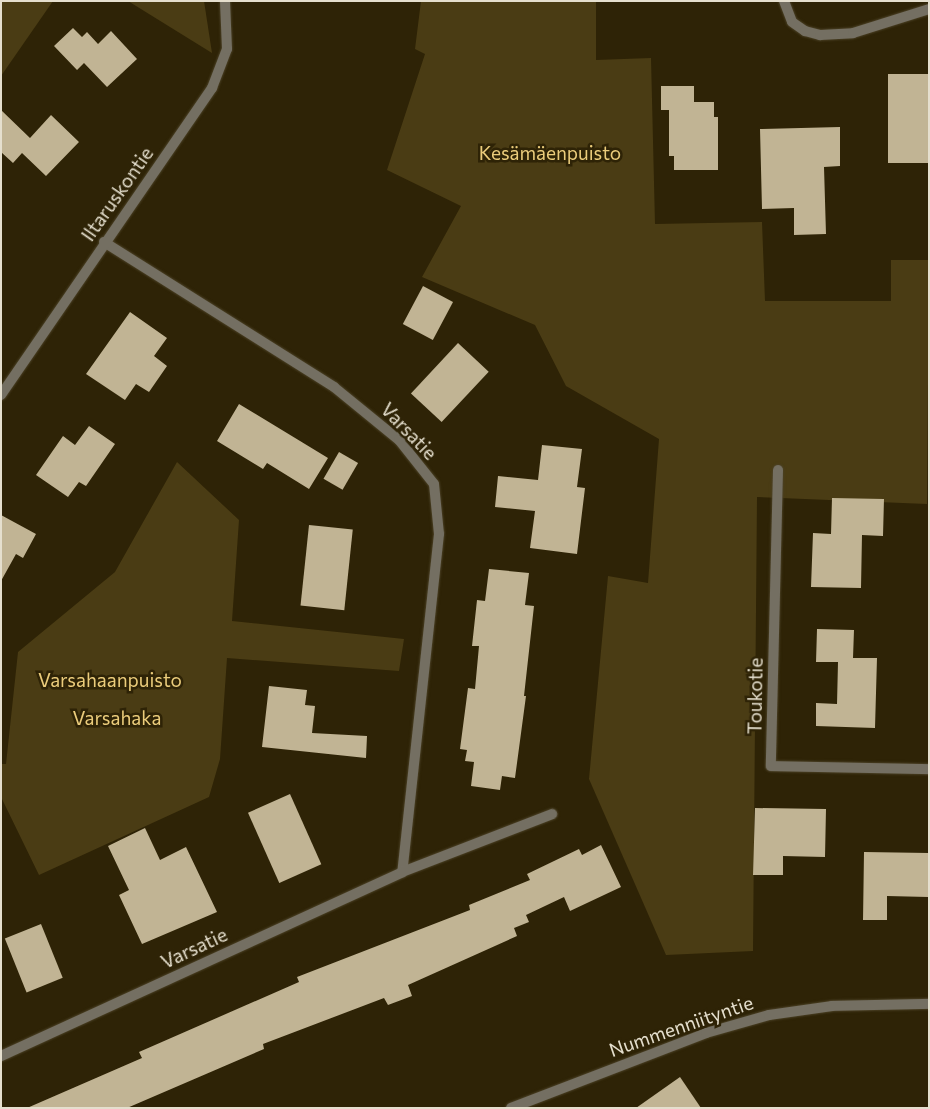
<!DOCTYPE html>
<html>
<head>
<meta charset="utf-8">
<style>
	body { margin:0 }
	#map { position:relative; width:930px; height:1109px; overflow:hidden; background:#2e2306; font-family:Commissioner,sans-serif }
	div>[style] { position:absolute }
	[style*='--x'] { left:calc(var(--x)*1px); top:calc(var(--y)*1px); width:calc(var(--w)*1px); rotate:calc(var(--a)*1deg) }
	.green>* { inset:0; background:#4a3c14 }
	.building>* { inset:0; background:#c1b494; transform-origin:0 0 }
	.roads { filter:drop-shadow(0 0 1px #4b4126) drop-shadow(0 0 1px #4b4126) }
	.minor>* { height:10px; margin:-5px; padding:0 5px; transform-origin:5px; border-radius:5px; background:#746f62 }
	.tertiary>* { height:10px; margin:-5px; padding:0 5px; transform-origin:5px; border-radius:5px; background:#746f62 }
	span { translate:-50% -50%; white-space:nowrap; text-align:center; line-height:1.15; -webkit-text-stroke:5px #2e2306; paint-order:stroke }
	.park-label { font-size:19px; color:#ebcc7b }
	.street-label { font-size:19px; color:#e5dfce }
	.frame { position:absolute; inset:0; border:2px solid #e5dfce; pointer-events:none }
</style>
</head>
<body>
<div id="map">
	<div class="green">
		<div style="clip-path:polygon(1px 1px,53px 1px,1px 76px)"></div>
		<div style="clip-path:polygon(128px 1px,204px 1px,212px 53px)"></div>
		<div style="clip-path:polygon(421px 1px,596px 1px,596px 60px,651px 58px,655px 224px,762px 222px,765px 301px,891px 301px,891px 260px,929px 260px,927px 504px,757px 497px,753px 951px,666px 955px,589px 779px,608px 576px,648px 583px,659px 439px,566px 386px,535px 325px,422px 277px,461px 206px,387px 170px,425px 54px,415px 49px)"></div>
		<div style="clip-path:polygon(177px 462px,239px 520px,232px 621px,404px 639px,399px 671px,227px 658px,220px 759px,209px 797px,39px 875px,1px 797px,1px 764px,6px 764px,18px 652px,115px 572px)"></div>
	</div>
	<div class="building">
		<div style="clip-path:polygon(73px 28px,82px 37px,87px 32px,98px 44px,111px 31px,137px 59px,107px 87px,84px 63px,77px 70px,54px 46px)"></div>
		<div style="left:929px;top:74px;width:89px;height:41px;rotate:90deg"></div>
		<div style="clip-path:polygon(661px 86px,694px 86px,694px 102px,714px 102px,714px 117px,718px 117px,718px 170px,674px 170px,674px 156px,669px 156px,669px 110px,661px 110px)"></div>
		<div style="clip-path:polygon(1px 110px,30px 138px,51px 115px,79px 142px,46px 176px,22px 153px,13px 163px,1px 152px)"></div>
		<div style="clip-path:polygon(840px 127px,840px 166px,824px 167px,826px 234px,794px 235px,794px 208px,762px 209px,760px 129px)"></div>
		<div style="left:423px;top:286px;width:34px;height:43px;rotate:28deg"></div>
		<div style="clip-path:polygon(130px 312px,167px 338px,154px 356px,167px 366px,149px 392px,136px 384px,125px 400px,86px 374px)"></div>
		<div style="left:458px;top:343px;width:42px;height:69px;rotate:43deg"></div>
		<div style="clip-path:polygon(239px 404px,328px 458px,309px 489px,267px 463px,263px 469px,217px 441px)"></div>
		<div style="clip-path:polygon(89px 426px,115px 444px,86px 486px,79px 482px,68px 497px,36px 475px,63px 436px,75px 445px)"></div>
		<div style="clip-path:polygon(542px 445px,582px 449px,577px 487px,585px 488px,577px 554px,530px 548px,535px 511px,495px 507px,498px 476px,538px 480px)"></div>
		<div style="left:339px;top:452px;width:22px;height:31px;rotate:30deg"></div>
		<div style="clip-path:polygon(832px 498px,884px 499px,883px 536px,862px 535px,861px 588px,811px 587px,813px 533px,831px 534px)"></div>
		<div style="clip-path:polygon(1px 515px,36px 534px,23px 558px,16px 554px,1px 581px)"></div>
		<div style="left:309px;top:525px;width:44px;height:81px;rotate:6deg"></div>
		<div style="clip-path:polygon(489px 569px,529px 573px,525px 605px,534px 606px,524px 696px,526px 696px,515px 778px,502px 776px,500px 790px,471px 786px,474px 762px,465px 761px,467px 750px,460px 749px,468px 688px,475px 689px,479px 646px,472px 646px,477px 600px,485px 601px)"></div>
		<div style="clip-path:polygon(817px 629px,854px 630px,853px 658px,877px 658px,875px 728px,816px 726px,816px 703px,837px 704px,838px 662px,816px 662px)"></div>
		<div style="clip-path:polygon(269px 686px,307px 690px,305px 705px,315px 706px,312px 733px,367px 736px,366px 758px,262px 747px)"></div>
		<div style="left:290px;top:794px;width:77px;height:46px;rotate:66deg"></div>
		<div style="clip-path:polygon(755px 808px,826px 809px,825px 857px,783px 856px,783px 875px,753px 875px)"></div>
		<div style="clip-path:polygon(145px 828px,160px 860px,186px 847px,217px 912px,142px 944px,119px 895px,129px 890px,108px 846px)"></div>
		<div style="clip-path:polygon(601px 845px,621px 887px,570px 911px,564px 897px,526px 915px,529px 922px,514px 928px,517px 936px,408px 985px,412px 996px,388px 1005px,384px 998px,263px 1044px,264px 1049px,127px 1108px,27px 1108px,142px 1058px,139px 1052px,299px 982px,297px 977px,470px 910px,469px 905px,530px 880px,527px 874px,579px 849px,582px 855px)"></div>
		<div style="clip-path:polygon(864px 852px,929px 853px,928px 897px,887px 896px,887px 920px,863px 920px)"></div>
		<div style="left:41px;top:924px;width:58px;height:39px;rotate:68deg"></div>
		<div style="clip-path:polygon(680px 1077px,701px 1108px,636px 1108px)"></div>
	</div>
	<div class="roads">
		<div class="minor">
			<div style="--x:784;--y:1;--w:22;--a:69"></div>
			<div style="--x:792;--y:22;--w:16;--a:35"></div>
			<div style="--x:805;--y:31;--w:16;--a:15"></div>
			<div style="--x:820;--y:35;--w:33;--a:-3"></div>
			<div style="--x:853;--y:33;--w:80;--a:-17.5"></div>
			<div style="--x:104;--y:242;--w:272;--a:32.2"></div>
			<div style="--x:334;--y:387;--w:84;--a:39.2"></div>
			<div style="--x:399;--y:440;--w:56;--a:51.5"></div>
			<div style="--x:434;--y:484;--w:50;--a:84.3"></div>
			<div style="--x:439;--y:534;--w:340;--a:96.2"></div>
			<div style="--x:1;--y:395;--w:373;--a:-55.5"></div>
			<div style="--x:212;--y:88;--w:42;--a:-69"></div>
			<div style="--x:227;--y:49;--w:48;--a:-92.4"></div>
			<div style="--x:778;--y:470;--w:296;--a:91.4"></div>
			<div style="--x:771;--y:766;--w:158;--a:1.1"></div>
			<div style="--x:1;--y:1056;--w:441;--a:-24.6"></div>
			<div style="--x:402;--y:872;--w:161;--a:-21.1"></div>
		</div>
		<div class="tertiary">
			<div style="--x:511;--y:1108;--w:209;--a:-21"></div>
			<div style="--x:706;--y:1033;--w:66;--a:-15.9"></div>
			<div style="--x:769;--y:1015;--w:64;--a:-8.1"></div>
			<div style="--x:832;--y:1006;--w:97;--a:-1.2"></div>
		</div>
	</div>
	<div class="park-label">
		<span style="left:550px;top:153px">Kesämäenpuisto</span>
		<span style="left:110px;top:680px">Varsahaanpuisto</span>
		<span style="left:117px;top:718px">Varsahaka</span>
	</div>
	<div class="street-label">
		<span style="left:117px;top:194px;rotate:-55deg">Iltaruskontie</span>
		<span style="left:409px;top:431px;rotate:46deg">Varsatie</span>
		<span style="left:755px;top:696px;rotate:-89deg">Toukotie</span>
		<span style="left:194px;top:948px;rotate:-25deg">Varsatie</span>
		<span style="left:681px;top:1026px;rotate:-19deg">Nummenniityntie</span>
	</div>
	<div class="frame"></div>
</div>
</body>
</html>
